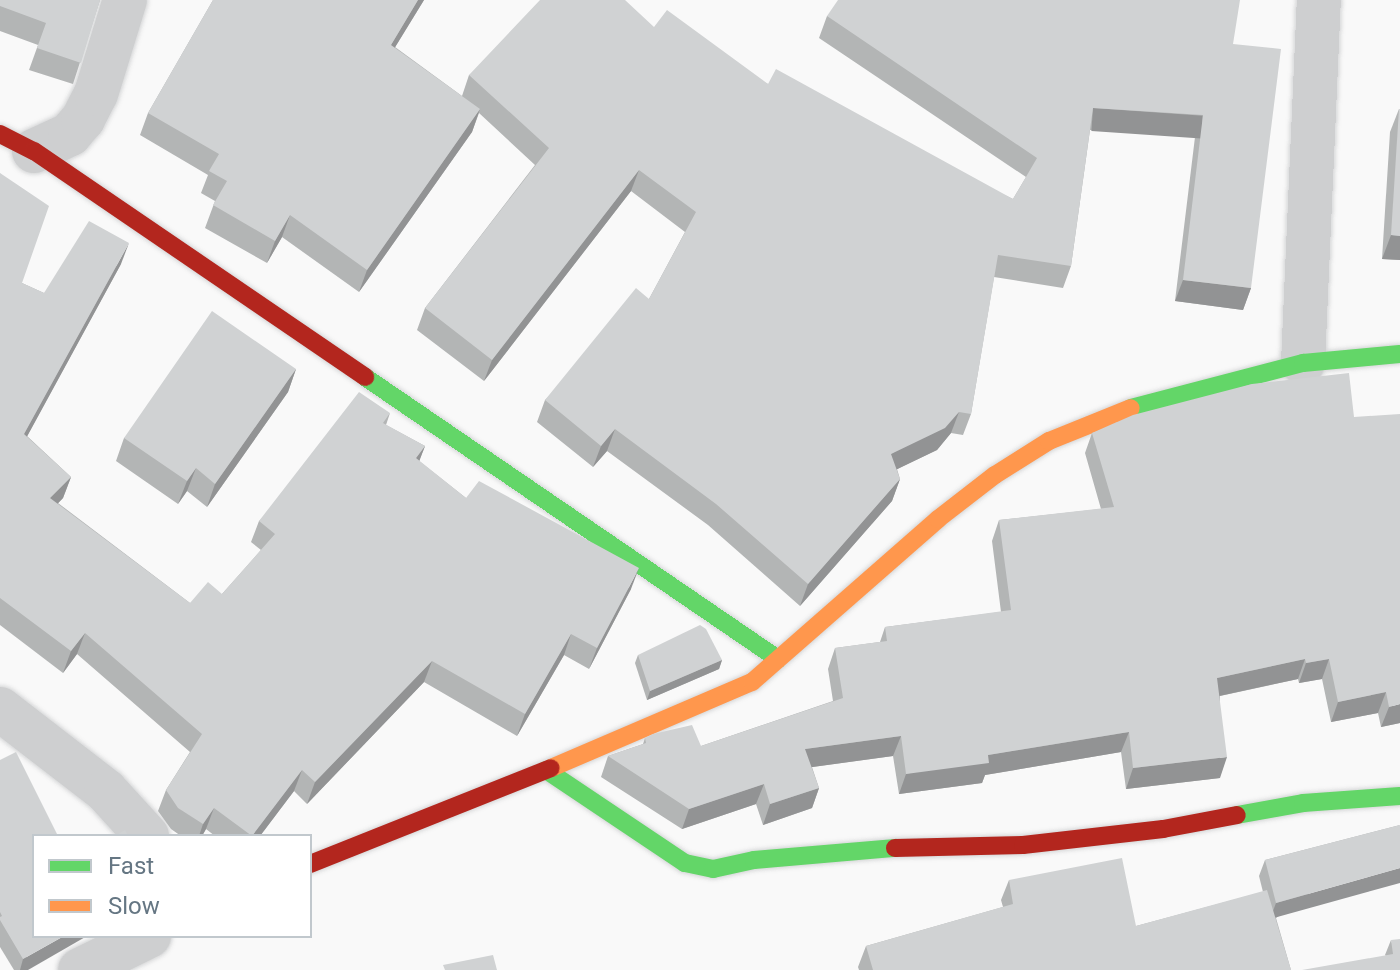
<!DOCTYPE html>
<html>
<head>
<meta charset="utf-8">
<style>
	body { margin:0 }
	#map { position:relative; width:1400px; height:970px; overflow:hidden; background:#f9f9f9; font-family:Roboto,sans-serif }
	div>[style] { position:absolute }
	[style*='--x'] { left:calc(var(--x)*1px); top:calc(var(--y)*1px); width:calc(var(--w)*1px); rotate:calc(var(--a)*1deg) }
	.roads { filter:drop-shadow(0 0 2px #d5d6d7) drop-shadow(0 0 2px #d5d6d7) }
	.street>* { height:44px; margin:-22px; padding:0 22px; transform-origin:22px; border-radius:22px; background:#cecfd0 }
	.fast>* { height:18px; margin:-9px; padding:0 9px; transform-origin:9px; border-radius:9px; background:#63d668 }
	.slow>* { height:18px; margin:-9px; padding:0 9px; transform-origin:9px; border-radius:9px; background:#ff974d }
	.jam>* { height:18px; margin:-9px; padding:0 9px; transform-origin:9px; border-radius:9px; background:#b3261e }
	.wall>* { inset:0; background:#b3b5b5 }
	.shaded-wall>* { inset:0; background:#929394; transform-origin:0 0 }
	.building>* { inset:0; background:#d0d2d3 }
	span { translate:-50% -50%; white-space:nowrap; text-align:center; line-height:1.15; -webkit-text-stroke:8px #fff; paint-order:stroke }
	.legend { position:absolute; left:32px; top:834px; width:280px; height:104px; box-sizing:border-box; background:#fff; border:2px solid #c1c8cd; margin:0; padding:10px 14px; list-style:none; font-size:24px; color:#657683 }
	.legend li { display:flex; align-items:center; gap:16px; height:40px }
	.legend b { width:40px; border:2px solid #c1c8cd }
</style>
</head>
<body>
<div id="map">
	<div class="roads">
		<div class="street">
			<div style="--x:34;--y:151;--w:40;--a:-25"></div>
			<div style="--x:70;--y:134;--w:20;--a:-49"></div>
			<div style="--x:83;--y:119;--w:28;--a:-63"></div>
			<div style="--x:96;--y:94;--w:98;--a:-72.9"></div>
			<div style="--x:1303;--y:363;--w:363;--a:-87.5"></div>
			<div style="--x:0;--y:709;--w:134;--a:37.7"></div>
			<div style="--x:106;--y:791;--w:61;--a:47.7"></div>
			<div style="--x:80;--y:970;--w:77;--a:-26.2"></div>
		</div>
		<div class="fast">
			<div style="--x:365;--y:377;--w:500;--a:34.33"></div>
			<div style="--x:1131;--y:408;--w:178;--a:-14.7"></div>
			<div style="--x:1303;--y:363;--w:97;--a:-5.3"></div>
			<div style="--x:546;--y:770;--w:167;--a:33.8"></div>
			<div style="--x:685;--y:863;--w:29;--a:12"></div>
			<div style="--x:713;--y:869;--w:42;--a:-12.4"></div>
			<div style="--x:754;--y:860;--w:142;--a:-4.9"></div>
			<div style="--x:1237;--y:815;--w:67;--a:-10.3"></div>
			<div style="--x:1303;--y:803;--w:97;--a:-4.1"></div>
		</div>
		<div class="slow">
			<div style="--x:551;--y:768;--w:219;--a:-23.2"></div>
			<div style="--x:752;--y:682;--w:247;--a:-41.2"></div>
			<div style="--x:938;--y:519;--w:72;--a:-37.7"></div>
			<div style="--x:995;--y:475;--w:64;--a:-32.2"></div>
			<div style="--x:1049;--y:441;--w:88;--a:-21.9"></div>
		</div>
		<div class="jam">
			<div style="--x:0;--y:134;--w:38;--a:27"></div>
			<div style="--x:34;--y:151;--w:401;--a:34.3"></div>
			<div style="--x:895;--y:848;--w:128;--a:-1.3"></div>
			<div style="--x:1023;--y:845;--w:141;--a:-6.5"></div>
			<div style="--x:1163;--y:829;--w:75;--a:-10.7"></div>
			<div style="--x:310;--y:864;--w:259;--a:-21.7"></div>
		</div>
	</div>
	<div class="wall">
		<div style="clip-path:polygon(0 0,100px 0,73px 84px,29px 70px,38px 45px,0 31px)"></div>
		<div style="clip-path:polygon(213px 0,424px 0,395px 47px,462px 96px,469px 75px,654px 27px,768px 84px,1013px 199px,1026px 177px,819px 38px,827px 16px,1233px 44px,1251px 288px,1243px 310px,1175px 301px,1195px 137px,1090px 130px,1071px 266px,1063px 288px,994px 277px,971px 414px,963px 435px,951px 433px,937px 450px,897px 469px,900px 479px,892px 501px,800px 606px,708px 525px,607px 451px,593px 467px,537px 422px,545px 400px,649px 299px,685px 232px,631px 191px,484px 381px,417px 330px,425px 308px,535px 165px,479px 113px,472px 132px,359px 292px,282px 237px,267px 263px,205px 228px,215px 201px,201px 193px,208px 175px,140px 135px,148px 113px)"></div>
		<div style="clip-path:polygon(1399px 109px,1400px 260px,1382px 259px,1390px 132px)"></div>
		<div style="clip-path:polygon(0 173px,22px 283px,44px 293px,121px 264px,27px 436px,71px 477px,63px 498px,58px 503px,190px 603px,222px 594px,261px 550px,251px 542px,259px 521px,390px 413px,386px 425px,425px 446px,419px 461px,466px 498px,631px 589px,589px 669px,564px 655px,517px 736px,424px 682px,307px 804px,294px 791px,260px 836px,215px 836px,206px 829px,202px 836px,181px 836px,171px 829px,158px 811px,166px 790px,190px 752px,77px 654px,63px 673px,0 625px)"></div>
		<div style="clip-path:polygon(296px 369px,288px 392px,207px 507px,187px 491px,178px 504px,116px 461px,124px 438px)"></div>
		<div style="clip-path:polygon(1252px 384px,1400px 723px,1381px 727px,1378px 713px,1331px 722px,1322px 679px,1299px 683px,1298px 679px,1220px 696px,1220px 778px,1126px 789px,1121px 752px,985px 775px,982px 783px,899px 794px,893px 756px,812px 767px,819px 788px,812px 808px,763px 825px,756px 804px,682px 829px,601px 777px,608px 756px,643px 744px,645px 738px,701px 746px,833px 701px,828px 669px,835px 648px,880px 642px,885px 627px,1001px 612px,992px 541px,999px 520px,1101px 509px,1085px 453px,1092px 433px)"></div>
		<div style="clip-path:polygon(638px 655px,722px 660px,719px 669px,647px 700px,635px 663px)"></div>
		<div style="clip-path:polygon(0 760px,28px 970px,14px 970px,0 947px)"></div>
		<div style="clip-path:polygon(1400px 825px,1276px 918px,1291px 970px,859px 970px,858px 967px,866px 946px,1003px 907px,1001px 900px,1009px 880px,1136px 926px,1263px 892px,1259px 876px,1265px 860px)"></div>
		<div style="clip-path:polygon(1391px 940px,1400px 970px,1385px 955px)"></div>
	</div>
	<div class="shaded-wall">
		<div style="clip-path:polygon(418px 0,424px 0,383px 67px,391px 45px)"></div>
		<div style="left:1093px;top:108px;width:110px;height:23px;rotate:4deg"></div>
		<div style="clip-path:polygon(480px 109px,472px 132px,359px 292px,367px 270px)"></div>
		<div style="clip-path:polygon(639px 170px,631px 191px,484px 381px,492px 360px)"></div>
		<div style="clip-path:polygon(290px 215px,282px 237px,267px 263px,275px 241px)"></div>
		<div style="clip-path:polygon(1391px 235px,1400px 236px,1400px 260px,1382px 259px)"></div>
		<div style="clip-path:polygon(129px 243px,121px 264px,17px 455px,24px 434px)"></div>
		<div style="clip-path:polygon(1183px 280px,1251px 288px,1243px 310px,1175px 301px)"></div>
		<div style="clip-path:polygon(296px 369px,288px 392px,207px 507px,215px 484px)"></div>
		<div style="clip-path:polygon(959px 412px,951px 433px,937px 450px,883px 476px,891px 454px)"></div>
		<div style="clip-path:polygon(615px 429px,607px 451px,593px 467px,601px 446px)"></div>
		<div style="clip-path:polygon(425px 446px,417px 467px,416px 458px)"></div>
		<div style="clip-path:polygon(196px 468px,187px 491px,178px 504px,187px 481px)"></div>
		<div style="clip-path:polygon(71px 477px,63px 498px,43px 519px,50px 498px)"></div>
		<div style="clip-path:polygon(900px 479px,892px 501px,800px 606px,808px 584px)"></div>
		<div style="clip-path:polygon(639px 568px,631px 589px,589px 669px,597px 648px)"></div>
		<div style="clip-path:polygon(85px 633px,77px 654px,63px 673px,71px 651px)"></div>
		<div style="clip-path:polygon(571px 634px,564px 655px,517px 736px,525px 714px)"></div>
		<div style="clip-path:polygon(1305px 659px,1298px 679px,1210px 698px,1217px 678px)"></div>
		<div style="clip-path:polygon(1329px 659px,1322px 679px,1299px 683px,1306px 663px)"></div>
		<div style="clip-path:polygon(722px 660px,719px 669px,647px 700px,650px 691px)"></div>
		<div style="clip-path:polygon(432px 661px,424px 682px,307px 804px,315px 782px)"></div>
		<div style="clip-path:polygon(1386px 692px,1378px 713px,1331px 722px,1338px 702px)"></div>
		<div style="clip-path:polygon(1400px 704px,1400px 723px,1381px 727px,1389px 707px)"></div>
		<div style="clip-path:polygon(1129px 732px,1121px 752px,985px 775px,982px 783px,899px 794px,906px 774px,988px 755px)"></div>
		<div style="clip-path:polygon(901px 736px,893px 756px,798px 769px,805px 749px)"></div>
		<div style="clip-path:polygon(1227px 757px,1220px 778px,1126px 789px,1133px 768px)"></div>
		<div style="clip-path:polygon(302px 770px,294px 791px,260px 836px,252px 836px)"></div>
		<div style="clip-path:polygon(764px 784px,756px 804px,682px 829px,689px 809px)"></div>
		<div style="clip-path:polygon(819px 788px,812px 808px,763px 825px,770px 804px)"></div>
		<div style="clip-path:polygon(214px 808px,206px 829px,202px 836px,199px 836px,203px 824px)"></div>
		<div style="clip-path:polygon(1400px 868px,1400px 883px,1270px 919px,1276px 903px)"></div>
		<div style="clip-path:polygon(64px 936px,87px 936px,28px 970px,20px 970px,23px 959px)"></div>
	</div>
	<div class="building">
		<div style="clip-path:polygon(0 0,100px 0,81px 63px,37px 48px,46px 23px,0 6px)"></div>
		<div style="clip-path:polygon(213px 0,418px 0,391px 45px,480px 109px,367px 270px,290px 215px,275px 241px,213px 205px,227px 181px,209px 171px,219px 154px,148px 113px)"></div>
		<div style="clip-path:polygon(540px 0,625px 0,654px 27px,667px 10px,768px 84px,776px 69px,1013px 199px,1037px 158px,827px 16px,838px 0,1240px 0,1233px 44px,1281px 49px,1251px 288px,1183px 280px,1203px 115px,1093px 108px,1071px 266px,998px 255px,971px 414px,959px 412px,945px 428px,891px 454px,900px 479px,808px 584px,716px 504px,615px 429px,601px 446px,545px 400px,636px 288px,649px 299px,696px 212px,639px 170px,492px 360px,425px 308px,549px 148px,469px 75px)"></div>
		<div style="clip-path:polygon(1399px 109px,1400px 109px,1400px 236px,1391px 235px)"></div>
		<div style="clip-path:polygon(0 173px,49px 206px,22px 283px,44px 293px,89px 221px,129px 243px,24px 434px,71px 477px,50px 498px,190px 603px,208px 582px,222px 594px,275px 534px,259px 521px,359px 392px,390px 413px,383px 423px,425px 446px,416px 458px,466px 498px,479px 481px,639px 568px,597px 648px,571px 634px,525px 714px,432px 661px,315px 782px,302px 770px,252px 836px,214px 808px,203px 824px,178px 808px,166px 790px,202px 734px,85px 633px,71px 651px,0 598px)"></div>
		<div style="clip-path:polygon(212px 311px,296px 369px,215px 484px,196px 468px,187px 481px,124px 438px)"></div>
		<div style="clip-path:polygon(1349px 373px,1354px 417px,1400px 414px,1400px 704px,1389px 707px,1386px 692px,1338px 702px,1329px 659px,1306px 663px,1305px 659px,1217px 678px,1227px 757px,1133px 768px,1129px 732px,988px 755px,989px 763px,906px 774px,901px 736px,805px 749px,819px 788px,770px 804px,764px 784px,689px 809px,608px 756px,646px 743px,645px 738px,653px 734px,692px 725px,701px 746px,843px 698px,835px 648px,887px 641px,885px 627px,1011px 610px,999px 520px,1114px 507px,1092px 433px,1133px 415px,1252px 384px)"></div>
		<div style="clip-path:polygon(700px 625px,706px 629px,722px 660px,650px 691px,638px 655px)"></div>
		<div style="clip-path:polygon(16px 752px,58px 836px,34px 836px,34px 936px,64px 936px,23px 959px,0 920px,0 917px,2px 916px,0 912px,0 760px)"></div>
		<div style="clip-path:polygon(1400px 825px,1400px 868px,1276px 903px,1265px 860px)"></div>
		<div style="clip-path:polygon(125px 830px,128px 836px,115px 836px)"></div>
		<div style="clip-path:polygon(1122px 858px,1136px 926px,1267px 890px,1291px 970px,873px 970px,866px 946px,1013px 904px,1009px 880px)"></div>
		<div style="clip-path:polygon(1400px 939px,1400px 970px,1302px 970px,1393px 954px,1391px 940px)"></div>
		<div style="clip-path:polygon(493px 955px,497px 970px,445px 970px,443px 965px)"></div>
	</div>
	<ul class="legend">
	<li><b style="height:10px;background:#63d668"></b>Fast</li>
	<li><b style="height:10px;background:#ff974d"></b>Slow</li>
	</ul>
</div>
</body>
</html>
